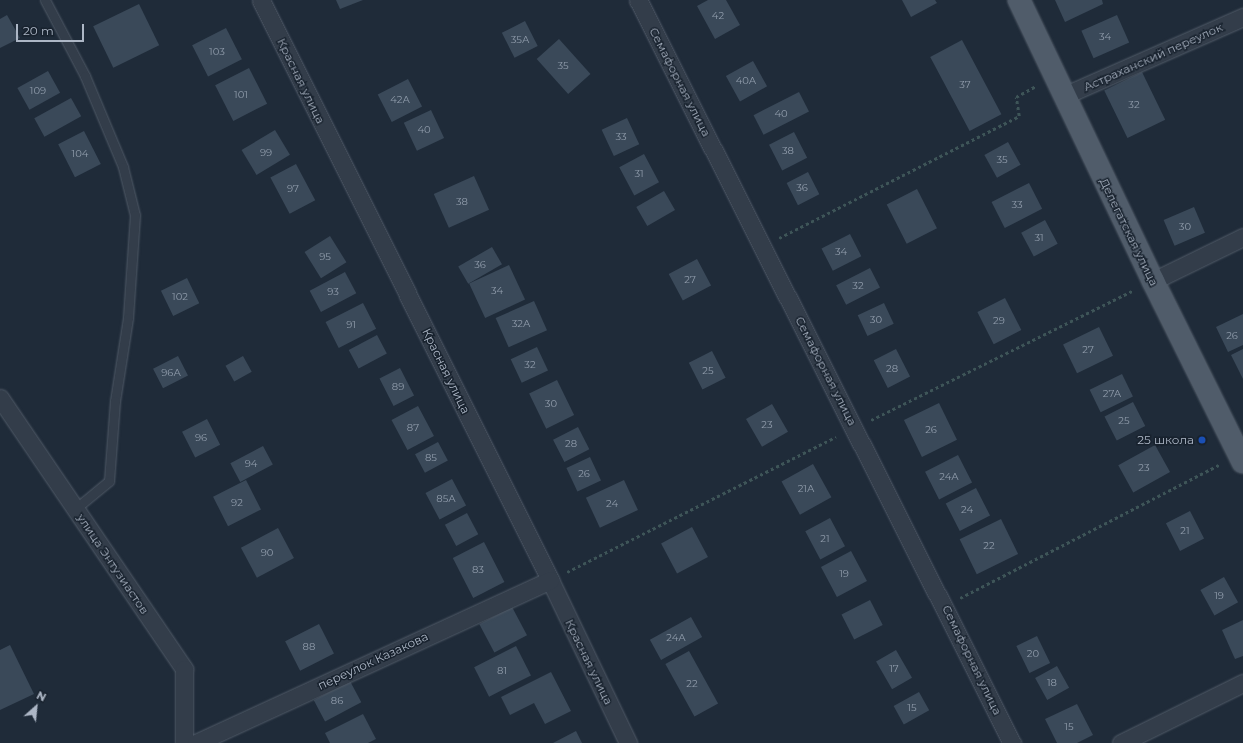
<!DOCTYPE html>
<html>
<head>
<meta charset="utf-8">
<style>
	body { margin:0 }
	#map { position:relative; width:1243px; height:743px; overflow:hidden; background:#1f2b39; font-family:Montserrat,sans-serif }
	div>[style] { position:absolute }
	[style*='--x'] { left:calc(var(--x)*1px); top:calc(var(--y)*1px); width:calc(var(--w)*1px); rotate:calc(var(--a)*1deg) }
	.building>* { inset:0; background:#3a4959; transform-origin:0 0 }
	.path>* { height:2.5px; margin-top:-1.25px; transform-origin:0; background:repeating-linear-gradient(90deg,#3e5558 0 3px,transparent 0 6px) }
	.roads { filter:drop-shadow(0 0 1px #505a67) drop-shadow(0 0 1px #505a67) }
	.lane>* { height:9px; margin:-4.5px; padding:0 4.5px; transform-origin:4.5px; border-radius:4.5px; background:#333d4a }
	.street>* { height:17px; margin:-8.5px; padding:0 8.5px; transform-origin:8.5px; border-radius:8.5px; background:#333d4a }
	.primary>* { height:22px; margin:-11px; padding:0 11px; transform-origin:11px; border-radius:11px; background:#505c6a }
	.dots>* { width:11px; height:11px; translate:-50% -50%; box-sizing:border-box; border:2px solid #18222e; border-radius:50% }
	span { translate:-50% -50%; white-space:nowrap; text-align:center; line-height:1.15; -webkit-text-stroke:3px #18222e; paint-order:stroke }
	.number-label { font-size:10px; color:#909cab }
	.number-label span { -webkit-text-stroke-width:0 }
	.street-label { font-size:12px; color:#adb7c6 }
	.poi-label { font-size:12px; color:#adb7c6 }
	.right { translate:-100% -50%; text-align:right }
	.north { position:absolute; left:16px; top:687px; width:40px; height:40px; -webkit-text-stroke:3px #18222e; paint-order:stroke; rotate:27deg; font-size:11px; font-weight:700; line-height:16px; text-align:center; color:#adb7c6 }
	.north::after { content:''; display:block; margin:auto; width:14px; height:18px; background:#adb7c6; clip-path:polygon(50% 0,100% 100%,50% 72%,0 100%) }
	.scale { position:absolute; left:16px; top:24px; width:68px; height:18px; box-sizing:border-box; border:2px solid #adb7c6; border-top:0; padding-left:5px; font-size:12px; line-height:14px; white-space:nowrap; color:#adb7c6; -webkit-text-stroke:3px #18222e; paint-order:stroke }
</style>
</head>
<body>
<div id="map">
	<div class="building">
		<div style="clip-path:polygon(336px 0,363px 0,340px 9px)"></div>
		<div style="clip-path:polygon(708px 0,726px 0,740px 25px,715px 39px,697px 6px)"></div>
		<div style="clip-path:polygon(902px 0,935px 0,937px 3px,911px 17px)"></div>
		<div style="clip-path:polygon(1055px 0,1102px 0,1103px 4px,1065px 22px)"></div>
		<div style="left:139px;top:4px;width:46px;height:51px;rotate:64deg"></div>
		<div style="clip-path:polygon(7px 15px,20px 38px,0 48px,0 19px)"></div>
		<div style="left:1117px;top:15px;width:30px;height:39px;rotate:66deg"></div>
		<div style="left:525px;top:21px;width:28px;height:26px;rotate:63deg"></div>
		<div style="left:226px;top:28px;width:35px;height:38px;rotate:63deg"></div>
		<div style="left:559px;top:39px;width:47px;height:30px;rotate:48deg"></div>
		<div style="left:962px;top:40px;width:84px;height:36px;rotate:62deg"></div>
		<div style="left:753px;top:61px;width:29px;height:31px;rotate:61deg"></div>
		<div style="left:249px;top:68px;width:40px;height:38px;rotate:63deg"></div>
		<div style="left:48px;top:71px;width:25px;height:35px;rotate:61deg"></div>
		<div style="left:1142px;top:72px;width:53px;height:42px;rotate:64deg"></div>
		<div style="left:408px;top:79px;width:31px;height:34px;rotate:63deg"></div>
		<div style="left:799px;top:92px;width:22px;height:51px;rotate:63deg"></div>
		<div style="left:71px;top:98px;width:21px;height:42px;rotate:61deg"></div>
		<div style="left:431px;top:110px;width:31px;height:30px;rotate:65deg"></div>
		<div style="left:627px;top:118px;width:29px;height:28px;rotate:65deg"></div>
		<div style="left:275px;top:130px;width:29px;height:39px;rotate:59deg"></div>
		<div style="left:84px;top:131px;width:37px;height:29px;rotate:63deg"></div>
		<div style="left:794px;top:132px;width:29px;height:28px;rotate:63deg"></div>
		<div style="left:1008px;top:142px;width:26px;height:27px;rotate:61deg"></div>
		<div style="left:644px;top:154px;width:32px;height:28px;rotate:62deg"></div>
		<div style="left:296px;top:164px;width:41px;height:29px;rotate:62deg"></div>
		<div style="left:808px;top:172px;width:25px;height:24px;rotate:63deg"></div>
		<div style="left:474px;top:176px;width:37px;height:44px;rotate:66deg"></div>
		<div style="left:1029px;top:183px;width:29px;height:42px;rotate:63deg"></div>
		<div style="left:917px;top:189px;width:44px;height:34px;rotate:63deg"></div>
		<div style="left:664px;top:191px;width:22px;height:32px;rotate:60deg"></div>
		<div style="left:1194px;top:207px;width:28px;height:33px;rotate:67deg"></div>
		<div style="left:1045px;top:220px;width:27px;height:27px;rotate:62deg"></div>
		<div style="left:850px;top:234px;width:25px;height:32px;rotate:63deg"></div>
		<div style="left:330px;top:236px;width:31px;height:30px;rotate:58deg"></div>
		<div style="left:492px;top:247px;width:20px;height:39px;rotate:60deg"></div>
		<div style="left:697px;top:259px;width:30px;height:32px;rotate:62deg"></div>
		<div style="left:509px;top:265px;width:38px;height:44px;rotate:65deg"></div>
		<div style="left:870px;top:268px;width:22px;height:38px;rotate:63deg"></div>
		<div style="left:345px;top:272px;width:24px;height:40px;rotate:62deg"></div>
		<div style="left:187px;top:278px;width:28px;height:29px;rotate:64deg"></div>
		<div style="left:1005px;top:298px;width:36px;height:31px;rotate:63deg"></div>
		<div style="left:534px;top:301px;width:32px;height:42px;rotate:66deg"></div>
		<div style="left:363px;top:303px;width:29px;height:42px;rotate:63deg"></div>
		<div style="left:884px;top:303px;width:23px;height:29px;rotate:65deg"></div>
		<div style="clip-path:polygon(1243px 314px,1243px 345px,1228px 352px,1216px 327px)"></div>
		<div style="left:1099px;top:327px;width:32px;height:40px;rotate:64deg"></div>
		<div style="left:377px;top:335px;width:21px;height:32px;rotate:62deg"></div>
		<div style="left:537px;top:347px;width:26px;height:29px;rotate:65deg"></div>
		<div style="left:896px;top:349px;width:31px;height:25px;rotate:63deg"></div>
		<div style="clip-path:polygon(1243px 349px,1243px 379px,1231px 355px)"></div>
		<div style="left:712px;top:351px;width:30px;height:26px;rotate:63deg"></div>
		<div style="left:178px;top:356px;width:22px;height:28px;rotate:63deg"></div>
		<div style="left:243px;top:356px;width:18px;height:20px;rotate:61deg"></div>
		<div style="left:400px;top:368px;width:31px;height:23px;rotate:63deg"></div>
		<div style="left:1122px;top:374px;width:25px;height:36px;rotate:64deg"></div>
		<div style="left:557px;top:380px;width:39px;height:31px;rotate:64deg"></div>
		<div style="left:1133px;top:402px;width:27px;height:32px;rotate:63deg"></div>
		<div style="left:939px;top:403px;width:41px;height:39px;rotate:64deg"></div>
		<div style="left:772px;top:404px;width:32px;height:30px;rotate:60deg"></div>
		<div style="left:418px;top:406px;width:34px;height:30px;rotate:62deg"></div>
		<div style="left:207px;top:419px;width:29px;height:28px;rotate:63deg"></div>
		<div style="left:578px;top:427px;width:25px;height:28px;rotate:63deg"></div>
		<div style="left:438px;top:442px;width:21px;height:26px;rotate:62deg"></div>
		<div style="left:1155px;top:445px;width:31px;height:42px;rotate:61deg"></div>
		<div style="left:263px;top:446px;width:21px;height:37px;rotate:62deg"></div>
		<div style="left:958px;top:455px;width:31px;height:37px;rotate:63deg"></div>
		<div style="left:590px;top:457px;width:26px;height:26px;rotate:65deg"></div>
		<div style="left:813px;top:464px;width:38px;height:36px;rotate:61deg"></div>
		<div style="left:452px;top:479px;width:30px;height:30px;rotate:62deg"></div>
		<div style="left:246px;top:480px;width:33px;height:37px;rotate:63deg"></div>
		<div style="left:624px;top:480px;width:33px;height:42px;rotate:65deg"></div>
		<div style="left:976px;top:488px;width:31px;height:34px;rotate:63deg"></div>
		<div style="left:1190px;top:511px;width:31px;height:27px;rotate:63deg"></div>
		<div style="left:467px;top:513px;width:24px;height:25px;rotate:62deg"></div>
		<div style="left:830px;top:518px;width:32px;height:28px;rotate:62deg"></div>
		<div style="left:1001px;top:519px;width:39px;height:46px;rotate:64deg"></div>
		<div style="left:692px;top:527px;width:34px;height:35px;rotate:62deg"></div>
		<div style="left:278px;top:528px;width:34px;height:42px;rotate:62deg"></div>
		<div style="left:484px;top:542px;width:45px;height:35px;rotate:63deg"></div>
		<div style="left:851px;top:551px;width:34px;height:34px;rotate:62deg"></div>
		<div style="left:1224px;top:577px;width:29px;height:27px;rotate:61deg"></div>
		<div style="left:870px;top:600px;width:28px;height:32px;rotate:63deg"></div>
		<div style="left:512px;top:607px;width:32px;height:37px;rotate:62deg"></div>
		<div style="left:691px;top:617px;width:23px;height:47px;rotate:61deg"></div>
		<div style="clip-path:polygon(1243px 620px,1243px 656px,1235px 659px,1222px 630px)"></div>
		<div style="left:319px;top:624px;width:33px;height:38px;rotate:63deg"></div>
		<div style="left:1037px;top:636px;width:30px;height:23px;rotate:64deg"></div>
		<div style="clip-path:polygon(10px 645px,34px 694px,0 710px,0 650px)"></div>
		<div style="left:516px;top:646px;width:33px;height:47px;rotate:63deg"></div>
		<div style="left:896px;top:650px;width:32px;height:23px;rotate:60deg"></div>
		<div style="left:689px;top:651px;width:60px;height:27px;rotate:61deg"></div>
		<div style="left:1057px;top:666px;width:25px;height:25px;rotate:61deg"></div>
		<div style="clip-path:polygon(551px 672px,571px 711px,545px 724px,534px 703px,510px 715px,501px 697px)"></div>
		<div style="left:350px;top:681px;width:24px;height:41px;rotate:62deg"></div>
		<div style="left:919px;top:692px;width:21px;height:29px;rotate:61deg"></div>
		<div style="clip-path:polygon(1077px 704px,1093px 735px,1077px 743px,1057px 743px,1045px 719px)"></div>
		<div style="clip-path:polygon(363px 714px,376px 739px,368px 743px,330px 743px,325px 733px)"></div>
		<div style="clip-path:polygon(576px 731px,582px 743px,553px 743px)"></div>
	</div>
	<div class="path">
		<div style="--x:779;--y:238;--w:269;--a:-26.9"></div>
		<div style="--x:1019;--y:116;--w:19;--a:-99"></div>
		<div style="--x:1016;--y:97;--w:23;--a:-29"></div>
		<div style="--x:871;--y:420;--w:293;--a:-26.3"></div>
		<div style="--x:567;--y:572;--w:301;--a:-26.7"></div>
		<div style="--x:960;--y:598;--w:291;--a:-27.2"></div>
	</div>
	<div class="roads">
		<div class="lane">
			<div style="--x:45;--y:0;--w:86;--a:62.2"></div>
			<div style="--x:85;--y:76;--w:99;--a:67.3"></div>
			<div style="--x:123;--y:167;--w:49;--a:76"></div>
			<div style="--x:135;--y:215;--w:103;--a:93.9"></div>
			<div style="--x:128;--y:318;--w:84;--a:98.9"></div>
			<div style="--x:115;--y:401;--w:80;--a:94.3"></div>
			<div style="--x:109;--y:481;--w:44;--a:140.5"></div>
		</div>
		<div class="street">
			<div style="--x:261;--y:0;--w:648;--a:63.51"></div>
			<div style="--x:550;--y:580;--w:181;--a:64.4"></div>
			<div style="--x:638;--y:0;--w:832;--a:63.28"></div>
			<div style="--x:1063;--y:96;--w:197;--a:-23.7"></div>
			<div style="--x:1153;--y:281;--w:100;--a:-26.1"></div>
			<div style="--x:0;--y:398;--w:328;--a:55.8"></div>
			<div style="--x:184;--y:669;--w:74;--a:90"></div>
			<div style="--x:196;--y:743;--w:390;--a:-24.7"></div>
			<div style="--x:1121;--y:743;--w:136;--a:-26.2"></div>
		</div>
		<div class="primary">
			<div style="--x:1019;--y:0;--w:311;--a:64.5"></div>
			<div style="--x:1153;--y:281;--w:202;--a:63.6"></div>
		</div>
	</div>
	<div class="dots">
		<div style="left:1202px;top:440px;background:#1a4fb4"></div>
	</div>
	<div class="number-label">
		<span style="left:718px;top:16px">42</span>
		<span style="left:1105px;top:37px">34</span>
		<span style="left:520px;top:40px">35А</span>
		<span style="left:217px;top:52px">103</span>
		<span style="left:563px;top:66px">35</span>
		<span style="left:746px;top:81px">40А</span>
		<span style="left:965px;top:85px">37</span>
		<span style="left:38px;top:91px">109</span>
		<span style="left:241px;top:95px">101</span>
		<span style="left:400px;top:100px">42А</span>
		<span style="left:1134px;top:105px">32</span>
		<span style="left:781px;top:114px">40</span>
		<span style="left:424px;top:130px">40</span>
		<span style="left:621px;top:137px">33</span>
		<span style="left:788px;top:151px">38</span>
		<span style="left:266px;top:153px">99</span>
		<span style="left:80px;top:154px">104</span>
		<span style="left:1002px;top:160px">35</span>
		<span style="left:639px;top:174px">31</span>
		<span style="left:802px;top:188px">36</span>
		<span style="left:293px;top:189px">97</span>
		<span style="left:462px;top:202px">38</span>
		<span style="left:1017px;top:205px">33</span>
		<span style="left:1185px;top:227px">30</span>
		<span style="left:1039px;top:238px">31</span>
		<span style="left:841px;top:252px">34</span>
		<span style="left:325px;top:257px">95</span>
		<span style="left:480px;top:265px">36</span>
		<span style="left:690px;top:280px">27</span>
		<span style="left:858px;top:286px">32</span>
		<span style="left:497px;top:291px">34</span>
		<span style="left:333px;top:292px">93</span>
		<span style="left:180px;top:297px">102</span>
		<span style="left:876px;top:320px">30</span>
		<span style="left:999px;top:321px">29</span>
		<span style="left:521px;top:324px">32А</span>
		<span style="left:351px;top:325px">91</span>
		<span style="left:1232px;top:336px">26</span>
		<span style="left:1088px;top:350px">27</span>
		<span style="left:530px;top:365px">32</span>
		<span style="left:892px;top:369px">28</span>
		<span style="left:708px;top:371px">25</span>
		<span style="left:171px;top:373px">96А</span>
		<span style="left:398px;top:387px">89</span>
		<span style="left:1112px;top:394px">27А</span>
		<span style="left:551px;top:404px">30</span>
		<span style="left:1124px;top:421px">25</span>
		<span style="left:767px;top:425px">23</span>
		<span style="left:413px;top:428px">87</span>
		<span style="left:931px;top:430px">26</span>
		<span style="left:201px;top:438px">96</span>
		<span style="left:571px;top:444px">28</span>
		<span style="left:431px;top:458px">85</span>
		<span style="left:251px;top:464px">94</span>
		<span style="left:1144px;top:468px">23</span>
		<span style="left:584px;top:474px">26</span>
		<span style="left:949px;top:477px">24А</span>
		<span style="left:806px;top:489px">21А</span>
		<span style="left:446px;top:499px">85А</span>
		<span style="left:237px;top:503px">92</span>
		<span style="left:612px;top:504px">24</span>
		<span style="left:967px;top:510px">24</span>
		<span style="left:1185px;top:531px">21</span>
		<span style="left:825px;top:539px">21</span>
		<span style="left:989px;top:546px">22</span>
		<span style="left:267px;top:553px">90</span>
		<span style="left:478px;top:570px">83</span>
		<span style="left:844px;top:574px">19</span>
		<span style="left:1219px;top:596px">19</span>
		<span style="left:676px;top:638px">24А</span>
		<span style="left:309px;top:647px">88</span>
		<span style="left:1033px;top:654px">20</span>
		<span style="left:894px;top:669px">17</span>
		<span style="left:502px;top:671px">81</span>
		<span style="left:1052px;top:683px">18</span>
		<span style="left:692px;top:684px">22</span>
		<span style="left:337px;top:701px">86</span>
		<span style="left:912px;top:708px">15</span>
		<span style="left:1069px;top:727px">15</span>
	</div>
	<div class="street-label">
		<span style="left:1153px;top:57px;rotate:-24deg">Астраханский переулок</span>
		<span style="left:301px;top:81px;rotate:64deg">Красная улица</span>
		<span style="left:680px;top:82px;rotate:63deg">Семафорная улица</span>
		<span style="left:1129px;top:232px;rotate:64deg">Делегатская улица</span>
		<span style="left:446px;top:371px;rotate:64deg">Красная улица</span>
		<span style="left:826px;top:371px;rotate:63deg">Семафорная улица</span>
		<span style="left:113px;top:564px;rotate:56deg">улица Энтузиастов</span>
		<span style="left:972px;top:660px;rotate:64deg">Семафорная улица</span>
		<span style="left:373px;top:661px;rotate:-25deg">переулок Казакова</span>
		<span style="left:589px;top:662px;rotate:64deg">Красная улица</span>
	</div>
	<div class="poi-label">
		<span class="right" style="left:1194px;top:440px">25 школа</span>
	</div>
	<div class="north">N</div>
	<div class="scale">20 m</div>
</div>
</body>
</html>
